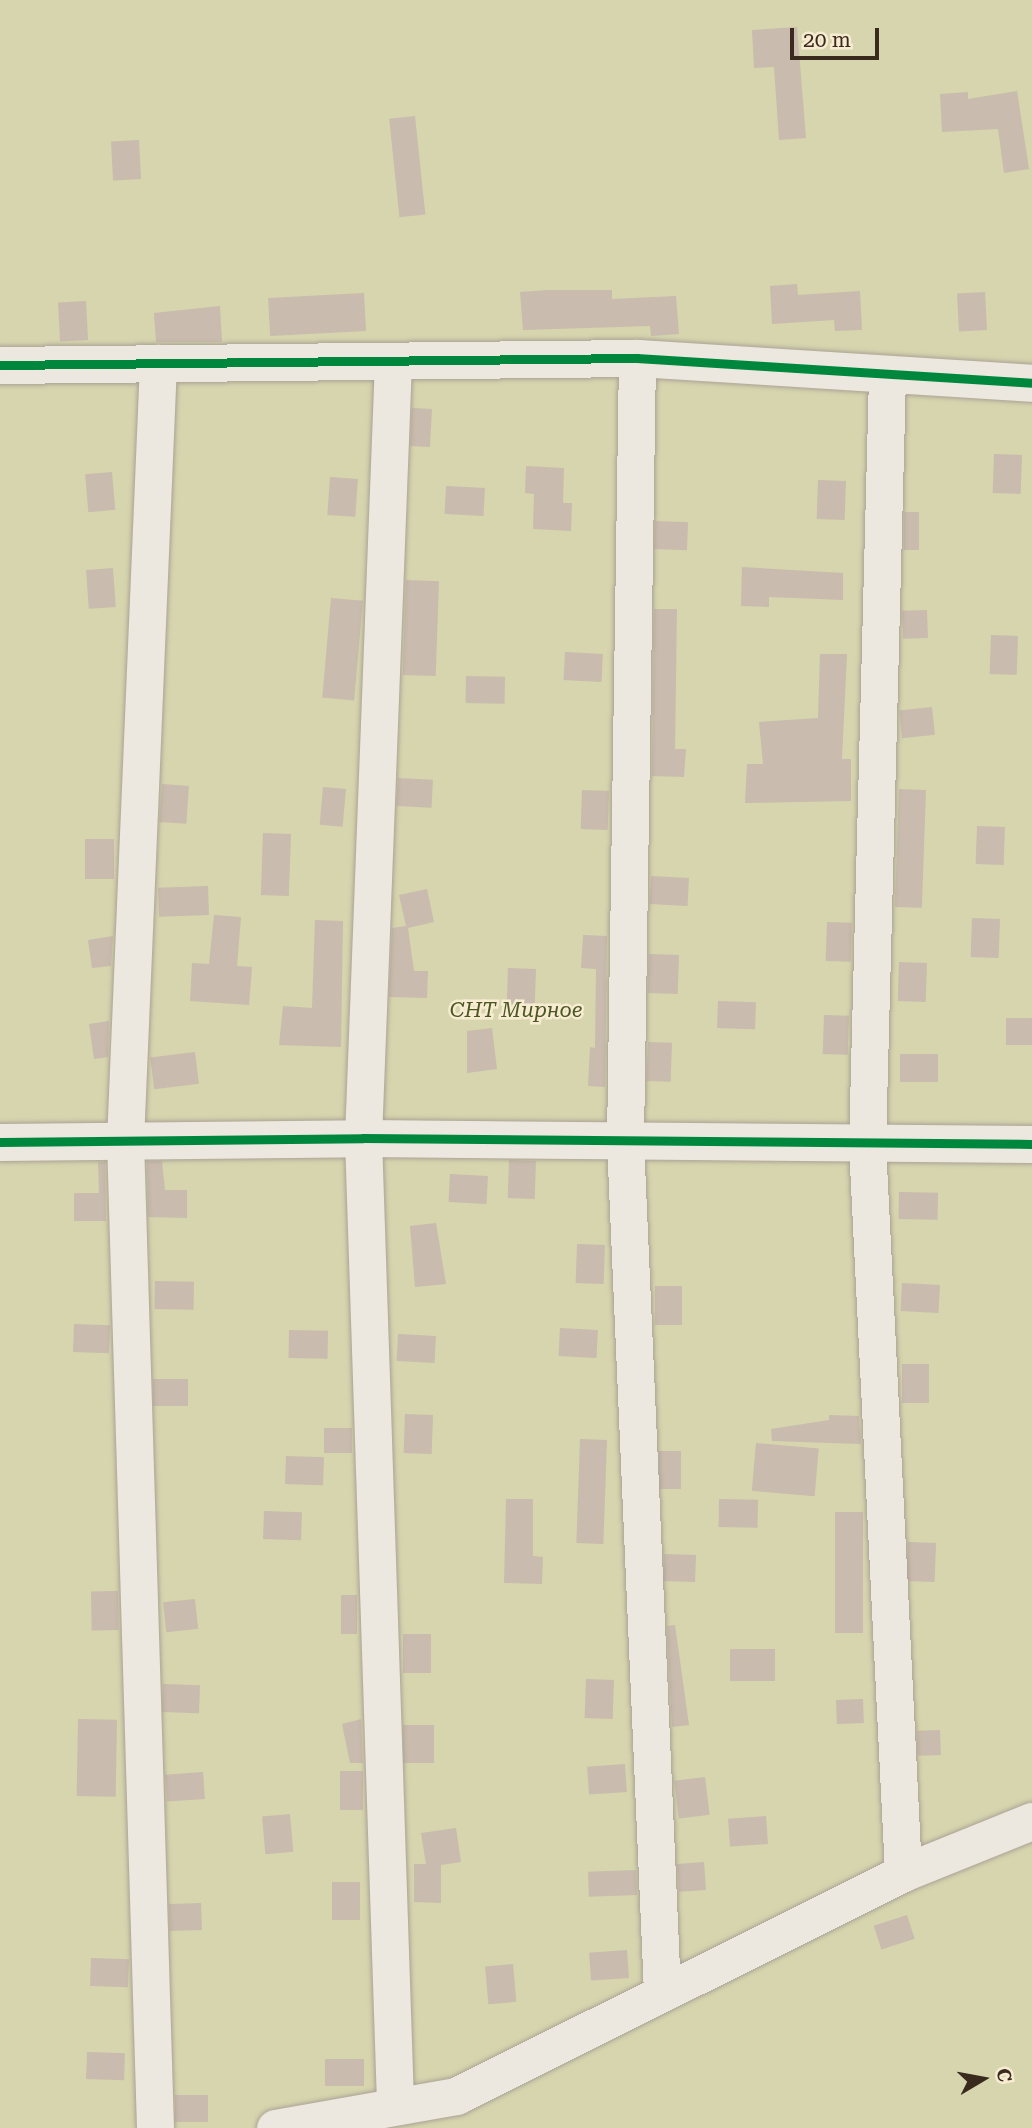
<!DOCTYPE html>
<html>
<head>
<meta charset="utf-8">
<style>
	body { margin:0 }
	#map { position:relative; width:1032px; height:2128px; overflow:hidden; background:#e6decc; font-family:"Roboto Serif",serif }
	div>[style] { position:absolute }
	[style*='--x'] { left:calc(var(--x)*1px); top:calc(var(--y)*1px); width:calc(var(--w)*1px); rotate:calc(var(--a)*1deg) }
	.green>* { inset:0; background:#d6d5ae; transform-origin:0 0 }
	.building>* { inset:0; background:#c9bbad; transform-origin:0 0 }
	.roads { filter:drop-shadow(0 0 2px #aba295) drop-shadow(0 0 2px #aba295) }
	.minor>* { height:37px; margin:-18.5px; padding:0 18.5px; transform-origin:18.5px; border-radius:18.5px; background:#ede8df }
	.cycleway>* { height:9px; margin:-4.5px; padding:0 4.5px; transform-origin:4.5px; border-radius:4.5px; background:#00873e }
	span { translate:-50% -50%; white-space:nowrap; text-align:center; line-height:1.15; -webkit-text-stroke:5px #f7ebd2; paint-order:stroke }
	.park-label { font-size:21px; color:#4b5723; font-style:italic }
	.north { position:absolute; left:948px; top:2044px; width:70px; height:70px; -webkit-text-stroke:5px #f7ebd2; paint-order:stroke; rotate:80deg; font-size:19px; font-weight:700; line-height:28px; text-align:center; color:#392a1d }
	.north::after { content:''; display:block; margin:auto; width:24px; height:32px; background:#392a1d; clip-path:polygon(50% 0,100% 100%,50% 72%,0 100%) }
	.scale { position:absolute; left:790px; top:28px; width:89px; height:32px; box-sizing:border-box; border:4px solid #392a1d; border-top:0; padding-left:9px; font-size:21px; line-height:24px; white-space:nowrap; color:#392a1d; -webkit-text-stroke:5px #f7ebd2; paint-order:stroke }
</style>
</head>
<body>
<div id="map">
	<div class="green">
		<div style="left:0;top:0;width:1032px;height:2128px"></div>
	</div>
	<div class="building">
		<div style="clip-path:polygon(797px 27px,806px 138px,779px 140px,774px 67px,754px 68px,752px 30px)"></div>
		<div style="clip-path:polygon(1017px 91px,1029px 169px,1004px 173px,998px 129px,942px 132px,940px 94px,968px 92px,968px 99px)"></div>
		<div style="left:415px;top:116px;width:99px;height:26px;rotate:84deg"></div>
		<div style="left:139px;top:140px;width:39px;height:28px;rotate:87deg"></div>
		<div style="clip-path:polygon(797px 284px,798px 295px,860px 291px,862px 330px,835px 331px,834px 320px,772px 324px,770px 286px)"></div>
		<div style="clip-path:polygon(548px 290px,612px 290px,612px 299px,676px 296px,679px 334px,651px 336px,650px 326px,523px 330px,520px 292px)"></div>
		<div style="left:985px;top:292px;width:38px;height:28px;rotate:87deg"></div>
		<div style="left:364px;top:293px;width:38px;height:96px;rotate:87deg"></div>
		<div style="left:86px;top:301px;width:39px;height:28px;rotate:87deg"></div>
		<div style="clip-path:polygon(220px 306px,222px 342px,156px 342px,154px 313px)"></div>
		<div style="left:412px;top:408px;width:20px;height:38px;rotate:3deg"></div>
		<div style="left:994px;top:454px;width:28px;height:39px;rotate:2deg"></div>
		<div style="clip-path:polygon(526px 466px,564px 468px,563px 503px,572px 503px,571px 531px,533px 529px,534px 494px,525px 493px)"></div>
		<div style="left:112px;top:472px;width:38px;height:27px;rotate:85deg"></div>
		<div style="left:330px;top:477px;width:28px;height:38px;rotate:4deg"></div>
		<div style="left:818px;top:480px;width:28px;height:39px;rotate:2deg"></div>
		<div style="left:446px;top:486px;width:39px;height:28px;rotate:3deg"></div>
		<div style="left:904px;top:512px;width:15px;height:38px"></div>
		<div style="left:655px;top:521px;width:33px;height:28px;rotate:2deg"></div>
		<div style="clip-path:polygon(742px 567px,843px 573px,843px 600px,769px 597px,769px 607px,741px 606px)"></div>
		<div style="left:113px;top:568px;width:39px;height:27px;rotate:86deg"></div>
		<div style="left:406px;top:580px;width:33px;height:95px;rotate:2deg"></div>
		<div style="left:331px;top:598px;width:32px;height:100px;rotate:5deg"></div>
		<div style="clip-path:polygon(654px 609px,677px 609px,675px 749px,686px 749px,684px 777px,652px 776px)"></div>
		<div style="left:927px;top:610px;width:28px;height:25px;rotate:88deg"></div>
		<div style="left:991px;top:635px;width:27px;height:39px;rotate:2deg"></div>
		<div style="left:565px;top:652px;width:38px;height:28px;rotate:3deg"></div>
		<div style="clip-path:polygon(820px 654px,847px 654px,842px 759px,851px 759px,851px 801px,745px 803px,747px 764px,763px 764px,759px 722px,818px 718px)"></div>
		<div style="left:466px;top:676px;width:39px;height:27px;rotate:1deg"></div>
		<div style="left:932px;top:707px;width:28px;height:33px;rotate:84deg"></div>
		<div style="left:398px;top:778px;width:35px;height:28px;rotate:3deg"></div>
		<div style="left:162px;top:784px;width:27px;height:38px;rotate:4deg"></div>
		<div style="left:323px;top:787px;width:23px;height:38px;rotate:5deg"></div>
		<div style="left:899px;top:789px;width:27px;height:118px;rotate:2deg"></div>
		<div style="left:582px;top:790px;width:27px;height:39px;rotate:2deg"></div>
		<div style="left:977px;top:826px;width:28px;height:38px;rotate:2deg"></div>
		<div style="left:263px;top:833px;width:28px;height:62px;rotate:2deg"></div>
		<div style="left:85px;top:839px;width:29px;height:40px"></div>
		<div style="left:651px;top:876px;width:38px;height:28px;rotate:3deg"></div>
		<div style="left:208px;top:886px;width:29px;height:50px;rotate:88deg"></div>
		<div style="clip-path:polygon(427px 889px,434px 922px,408px 928px,414px 971px,428px 971px,427px 998px,389px 997px,392px 928px,406px 926px,399px 895px)"></div>
		<div style="clip-path:polygon(214px 915px,241px 917px,237px 966px,252px 967px,249px 1005px,190px 1001px,192px 963px,209px 964px)"></div>
		<div style="left:972px;top:918px;width:28px;height:39px;rotate:2deg"></div>
		<div style="clip-path:polygon(315px 920px,343px 921px,341px 1047px,279px 1045px,283px 1006px,312px 1008px)"></div>
		<div style="left:827px;top:922px;width:25px;height:39px;rotate:2deg"></div>
		<div style="clip-path:polygon(583px 935px,607px 936px,605px 1087px,588px 1086px,590px 1047px,595px 1048px,596px 969px,581px 968px)"></div>
		<div style="clip-path:polygon(113px 936px,111px 966px,92px 968px,88px 940px)"></div>
		<div style="left:649px;top:954px;width:30px;height:39px;rotate:2deg"></div>
		<div style="left:899px;top:962px;width:28px;height:39px;rotate:2deg"></div>
		<div style="left:508px;top:968px;width:28px;height:39px;rotate:2deg"></div>
		<div style="left:718px;top:1001px;width:38px;height:27px;rotate:2deg"></div>
		<div style="left:824px;top:1015px;width:25px;height:39px;rotate:2deg"></div>
		<div style="left:1006px;top:1018px;width:26px;height:27px"></div>
		<div style="clip-path:polygon(109px 1021px,108px 1057px,94px 1059px,89px 1024px)"></div>
		<div style="clip-path:polygon(492px 1028px,497px 1069px,467px 1073px,467px 1031px)"></div>
		<div style="left:648px;top:1042px;width:24px;height:39px;rotate:2deg"></div>
		<div style="left:195px;top:1052px;width:32px;height:45px;rotate:83deg"></div>
		<div style="left:900px;top:1054px;width:38px;height:28px"></div>
		<div style="left:509px;top:1160px;width:27px;height:38px;rotate:2deg"></div>
		<div style="clip-path:polygon(147px 1161px,162px 1161px,165px 1190px,187px 1190px,187px 1218px,148px 1217px)"></div>
		<div style="clip-path:polygon(98px 1162px,105px 1162px,106px 1221px,74px 1221px,74px 1193px,99px 1193px)"></div>
		<div style="left:450px;top:1174px;width:38px;height:28px;rotate:3deg"></div>
		<div style="left:899px;top:1192px;width:39px;height:27px;rotate:1deg"></div>
		<div style="clip-path:polygon(436px 1223px,446px 1284px,415px 1287px,410px 1226px)"></div>
		<div style="left:577px;top:1244px;width:28px;height:39px;rotate:2deg"></div>
		<div style="left:155px;top:1281px;width:39px;height:28px;rotate:1deg"></div>
		<div style="left:902px;top:1283px;width:38px;height:28px;rotate:3deg"></div>
		<div style="left:655px;top:1286px;width:27px;height:39px"></div>
		<div style="left:74px;top:1324px;width:36px;height:28px;rotate:2deg"></div>
		<div style="left:560px;top:1328px;width:38px;height:28px;rotate:3deg"></div>
		<div style="left:289px;top:1330px;width:39px;height:28px;rotate:1deg"></div>
		<div style="left:398px;top:1334px;width:38px;height:27px;rotate:3deg"></div>
		<div style="left:902px;top:1364px;width:27px;height:39px"></div>
		<div style="left:153px;top:1379px;width:35px;height:27px"></div>
		<div style="left:405px;top:1414px;width:28px;height:39px;rotate:2deg"></div>
		<div style="clip-path:polygon(829px 1415px,859px 1416px,861px 1444px,772px 1441px,771px 1429px,829px 1420px)"></div>
		<div style="left:352px;top:1428px;width:25px;height:28px;rotate:90deg"></div>
		<div style="left:580px;top:1439px;width:27px;height:104px;rotate:2deg"></div>
		<div style="left:756px;top:1443px;width:63px;height:48px;rotate:5deg"></div>
		<div style="left:659px;top:1451px;width:22px;height:38px"></div>
		<div style="left:286px;top:1456px;width:38px;height:28px;rotate:2deg"></div>
		<div style="clip-path:polygon(506px 1499px,533px 1499px,533px 1556px,543px 1557px,542px 1584px,504px 1583px)"></div>
		<div style="left:719px;top:1499px;width:39px;height:28px;rotate:1deg"></div>
		<div style="left:264px;top:1511px;width:38px;height:28px;rotate:2deg"></div>
		<div style="left:835px;top:1512px;width:28px;height:121px"></div>
		<div style="left:908px;top:1542px;width:28px;height:39px;rotate:2deg"></div>
		<div style="left:664px;top:1554px;width:32px;height:27px;rotate:2deg"></div>
		<div style="left:118px;top:1591px;width:39px;height:27px;rotate:89deg"></div>
		<div style="left:341px;top:1595px;width:16px;height:39px"></div>
		<div style="left:195px;top:1599px;width:30px;height:32px;rotate:84deg"></div>
		<div style="clip-path:polygon(675px 1625px,689px 1725px,672px 1727px,667px 1626px)"></div>
		<div style="left:403px;top:1634px;width:28px;height:39px"></div>
		<div style="left:730px;top:1649px;width:45px;height:32px"></div>
		<div style="left:586px;top:1679px;width:28px;height:39px;rotate:2deg"></div>
		<div style="left:163px;top:1684px;width:37px;height:28px;rotate:2deg"></div>
		<div style="left:863px;top:1699px;width:24px;height:27px;rotate:88deg"></div>
		<div style="left:78px;top:1719px;width:39px;height:77px;rotate:1deg"></div>
		<div style="clip-path:polygon(361px 1719px,363px 1763px,350px 1763px,342px 1724px)"></div>
		<div style="left:403px;top:1725px;width:31px;height:38px"></div>
		<div style="left:940px;top:1730px;width:25px;height:23px;rotate:88deg"></div>
		<div style="left:625px;top:1764px;width:28px;height:38px;rotate:86deg"></div>
		<div style="left:340px;top:1771px;width:23px;height:39px"></div>
		<div style="left:203px;top:1772px;width:27px;height:38px;rotate:86deg"></div>
		<div style="left:705px;top:1777px;width:38px;height:31px;rotate:83deg"></div>
		<div style="left:290px;top:1814px;width:38px;height:28px;rotate:85deg"></div>
		<div style="left:766px;top:1816px;width:28px;height:38px;rotate:86deg"></div>
		<div style="clip-path:polygon(456px 1828px,461px 1862px,441px 1865px,441px 1903px,414px 1902px,414px 1864px,426px 1864px,421px 1833px)"></div>
		<div style="left:704px;top:1862px;width:28px;height:27px;rotate:86deg"></div>
		<div style="left:636px;top:1870px;width:25px;height:48px;rotate:88deg"></div>
		<div style="left:332px;top:1882px;width:28px;height:38px"></div>
		<div style="left:201px;top:1903px;width:27px;height:32px;rotate:88deg"></div>
		<div style="left:907px;top:1915px;width:25px;height:35px;rotate:72deg"></div>
		<div style="left:627px;top:1950px;width:28px;height:38px;rotate:86deg"></div>
		<div style="left:91px;top:1958px;width:38px;height:28px;rotate:2deg"></div>
		<div style="left:513px;top:1964px;width:38px;height:28px;rotate:85deg"></div>
		<div style="left:87px;top:2052px;width:38px;height:27px;rotate:2deg"></div>
		<div style="left:325px;top:2059px;width:39px;height:27px"></div>
		<div style="left:175px;top:2095px;width:33px;height:27px"></div>
	</div>
	<div class="roads">
		<div class="minor">
			<div style="--x:637;--y:358;--w:783;--a:90.88"></div>
			<div style="--x:625;--y:1141;--w:852;--a:87.51"></div>
			<div style="--x:393;--y:361;--w:778;--a:92.21"></div>
			<div style="--x:363;--y:1138;--w:967;--a:88.1"></div>
			<div style="--x:0;--y:365;--w:637;--a:-0.63"></div>
			<div style="--x:637;--y:358;--w:396;--a:3.6"></div>
			<div style="--x:887;--y:376;--w:768;--a:91.49"></div>
			<div style="--x:867;--y:1144;--w:730;--a:87.17"></div>
			<div style="--x:0;--y:1142;--w:363;--a:-0.6"></div>
			<div style="--x:363;--y:1138;--w:669;--a:0.51"></div>
			<div style="--x:155;--y:2128;--w:987;--a:-91.74"></div>
			<div style="--x:125;--y:1141;--w:779;--a:-87.57"></div>
			<div style="--x:275;--y:2128;--w:184;--a:-10"></div>
			<div style="--x:456;--y:2096;--w:500;--a:-26.5"></div>
			<div style="--x:903;--y:1873;--w:139;--a:-22"></div>
		</div>
	</div>
	<div class="cycleway">
		<div style="--x:0;--y:365;--w:637;--a:-0.63"></div>
		<div style="--x:637;--y:358;--w:396;--a:3.6"></div>
		<div style="--x:0;--y:1142;--w:363;--a:-0.6"></div>
		<div style="--x:363;--y:1138;--w:669;--a:0.51"></div>
	</div>
	<div class="park-label">
		<span style="left:516px;top:1010px">СНТ Мирное</span>
	</div>
	<div class="north">С</div>
	<div class="scale">20 m</div>
</div>
</body>
</html>
